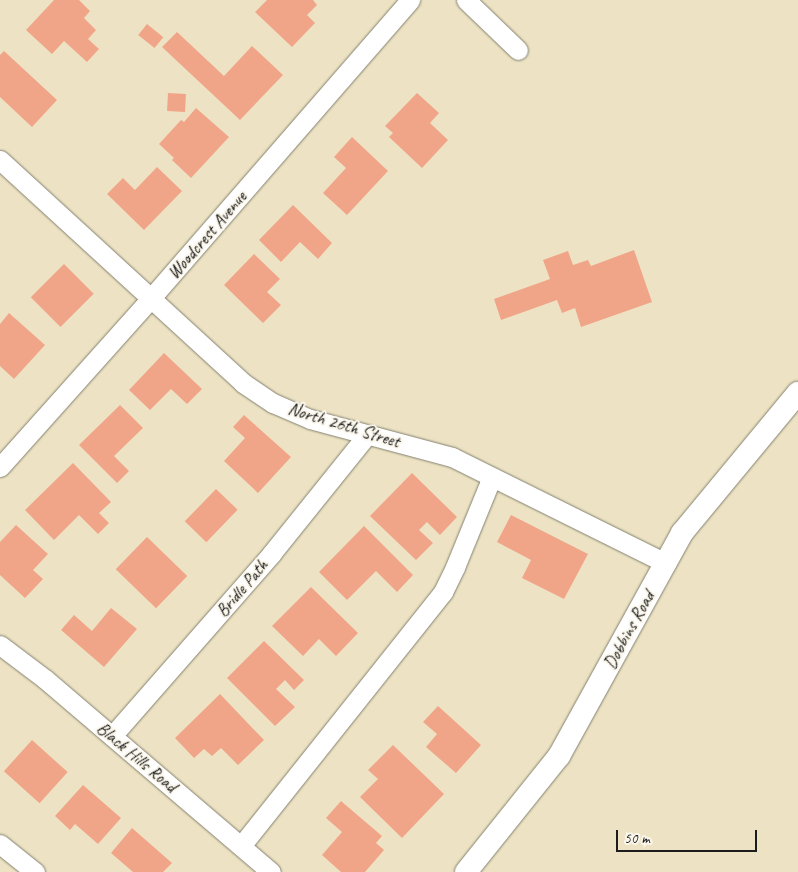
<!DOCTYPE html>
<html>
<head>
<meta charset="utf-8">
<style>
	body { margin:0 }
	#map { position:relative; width:798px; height:872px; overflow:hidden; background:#ede3c4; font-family:Caveat,sans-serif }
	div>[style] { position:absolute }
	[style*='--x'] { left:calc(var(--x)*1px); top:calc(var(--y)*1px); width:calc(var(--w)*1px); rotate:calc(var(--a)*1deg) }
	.building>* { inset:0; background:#f1a588; transform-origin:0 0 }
	.roads { filter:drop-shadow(0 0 1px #848070) drop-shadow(0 0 1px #848070) }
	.minor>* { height:19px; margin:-9.5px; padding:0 9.5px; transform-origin:9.5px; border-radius:9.5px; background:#fff }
	.tertiary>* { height:22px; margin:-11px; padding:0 11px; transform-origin:11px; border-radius:11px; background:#fff }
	span { translate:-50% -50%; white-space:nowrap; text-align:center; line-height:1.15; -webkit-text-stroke:4px #fbf7ec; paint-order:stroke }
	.street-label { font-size:18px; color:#1c1c1c }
	.scale { position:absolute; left:616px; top:830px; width:141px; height:22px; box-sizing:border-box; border:2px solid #1c1c1c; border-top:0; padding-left:6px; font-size:15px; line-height:18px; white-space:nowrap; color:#1c1c1c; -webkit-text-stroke:4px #fbf7ec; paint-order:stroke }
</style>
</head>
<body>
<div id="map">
	<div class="building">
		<div style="clip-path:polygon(54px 0,79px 0,90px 11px,84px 18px,96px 30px,88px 39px,99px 49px,87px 62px,64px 41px,52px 54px,26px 30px)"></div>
		<div style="clip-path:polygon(267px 0,313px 0,317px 5px,307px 15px,315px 23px,292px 47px,255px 12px)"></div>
		<div style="left:147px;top:24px;width:21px;height:14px;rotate:39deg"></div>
		<div style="clip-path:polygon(177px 32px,224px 76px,252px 46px,283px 75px,240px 120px,162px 47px)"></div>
		<div style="clip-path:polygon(4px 51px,57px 100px,32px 127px,0 97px,0 55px)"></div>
		<div style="left:168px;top:93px;width:18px;height:18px;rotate:3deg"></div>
		<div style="clip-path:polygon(417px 93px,439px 113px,430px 123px,448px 140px,422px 168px,389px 137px,393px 133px,385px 126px)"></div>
		<div style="clip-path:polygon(196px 108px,229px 137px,191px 178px,172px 160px,174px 158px,159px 144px,181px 120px,184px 122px)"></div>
		<div style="clip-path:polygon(352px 137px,388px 171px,347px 215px,323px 193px,346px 168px,334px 157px)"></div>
		<div style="clip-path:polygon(157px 167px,182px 191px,144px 230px,107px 194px,123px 178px,135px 190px)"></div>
		<div style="clip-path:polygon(293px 205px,332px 243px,318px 259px,300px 242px,281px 262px,259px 240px)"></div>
		<div style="clip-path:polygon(634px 250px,652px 302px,581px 327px,575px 308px,562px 313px,557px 300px,501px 320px,494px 299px,550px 279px,543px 260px,568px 251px,573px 265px,588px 260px,591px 266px)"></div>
		<div style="clip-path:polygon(254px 254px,280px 279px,267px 292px,281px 305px,263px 323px,224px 285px)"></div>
		<div style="left:64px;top:264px;width:42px;height:47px;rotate:45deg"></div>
		<div style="clip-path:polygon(9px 313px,45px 345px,14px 379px,0 366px,0 324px)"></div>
		<div style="clip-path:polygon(164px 353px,202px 389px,187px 404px,171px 389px,150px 410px,129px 390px)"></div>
		<div style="clip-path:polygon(120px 405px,143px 428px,114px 456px,129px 471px,117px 483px,79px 445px)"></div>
		<div style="clip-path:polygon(244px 415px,291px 457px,258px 493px,224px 461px,245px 438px,233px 427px)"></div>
		<div style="clip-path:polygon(73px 463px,111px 502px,99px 513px,109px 523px,98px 534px,79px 515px,54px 540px,25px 510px)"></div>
		<div style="clip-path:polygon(412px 473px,457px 517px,440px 535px,427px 522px,419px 530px,433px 543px,416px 560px,370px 516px)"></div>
		<div style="left:216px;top:489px;width:30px;height:45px;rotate:44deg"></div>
		<div style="clip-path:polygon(511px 515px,588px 554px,564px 599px,522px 578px,531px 560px,497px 542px)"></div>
		<div style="clip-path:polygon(16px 525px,48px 554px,33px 570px,43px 579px,25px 598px,0 575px,0 542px)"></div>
		<div style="clip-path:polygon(364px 526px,413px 575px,397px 592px,376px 571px,347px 600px,319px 572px)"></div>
		<div style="left:147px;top:537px;width:56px;height:45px;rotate:44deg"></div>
		<div style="clip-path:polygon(311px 587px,358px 633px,336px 656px,319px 639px,303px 656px,272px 626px)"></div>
		<div style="clip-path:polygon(111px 608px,137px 629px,104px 667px,61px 630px,74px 615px,92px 631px)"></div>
		<div style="clip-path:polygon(264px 641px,304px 680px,294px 690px,285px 680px,276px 689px,295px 707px,275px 726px,227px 678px)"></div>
		<div style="clip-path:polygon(220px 694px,264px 740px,238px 765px,221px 748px,212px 756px,204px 749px,194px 758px,175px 738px)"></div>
		<div style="clip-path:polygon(438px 706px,481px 745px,456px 773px,426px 747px,437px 734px,423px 722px)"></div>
		<div style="left:32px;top:740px;width:48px;height:42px;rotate:42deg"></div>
		<div style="clip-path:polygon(393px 745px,444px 794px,402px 838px,360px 797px,378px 779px,368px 770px)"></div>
		<div style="clip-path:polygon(83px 785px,121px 818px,98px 844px,75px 824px,70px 830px,55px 816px)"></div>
		<div style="clip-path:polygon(341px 801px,382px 836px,376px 843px,384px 850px,365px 872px,341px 872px,322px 855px,342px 832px,326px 818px)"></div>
		<div style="clip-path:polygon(132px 828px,172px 863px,163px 872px,133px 872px,111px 853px)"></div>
	</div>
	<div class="roads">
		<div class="minor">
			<div style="--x:466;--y:0;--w:72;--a:43.9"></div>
			<div style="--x:0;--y:160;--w:330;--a:42.5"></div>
			<div style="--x:243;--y:383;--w:36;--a:34"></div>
			<div style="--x:273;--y:403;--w:40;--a:23.4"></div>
			<div style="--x:310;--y:419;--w:147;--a:15"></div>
			<div style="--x:452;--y:457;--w:239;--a:26.4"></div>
			<div style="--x:0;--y:467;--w:227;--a:-48.2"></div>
			<div style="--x:151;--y:298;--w:395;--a:-49"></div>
			<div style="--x:0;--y:645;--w:56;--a:37.1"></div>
			<div style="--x:45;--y:679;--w:297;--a:40.5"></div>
			<div style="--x:112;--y:736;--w:243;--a:-48.8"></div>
			<div style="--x:272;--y:553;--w:151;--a:-51.2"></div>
			<div style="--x:0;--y:844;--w:45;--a:38.7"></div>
			<div style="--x:241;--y:846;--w:325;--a:-51.5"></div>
			<div style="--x:443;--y:592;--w:28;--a:-64"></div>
			<div style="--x:455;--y:567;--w:97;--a:-67.7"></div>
		</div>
		<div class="tertiary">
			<div style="--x:466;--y:872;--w:149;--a:-51.3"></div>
			<div style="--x:559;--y:756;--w:255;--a:-61.1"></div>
			<div style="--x:682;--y:533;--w:182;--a:-50.4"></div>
		</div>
	</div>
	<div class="street-label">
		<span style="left:207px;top:235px;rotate:-49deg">Woodcrest Avenue</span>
		<span style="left:344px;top:425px;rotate:17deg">North 26th Street</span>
		<span style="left:242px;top:588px;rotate:-49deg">Bridle Path</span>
		<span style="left:629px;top:630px;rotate:-61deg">Dobbins Road</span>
		<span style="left:137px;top:757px;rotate:40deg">Black Hills Road</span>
	</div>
	<div class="scale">50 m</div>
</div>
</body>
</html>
